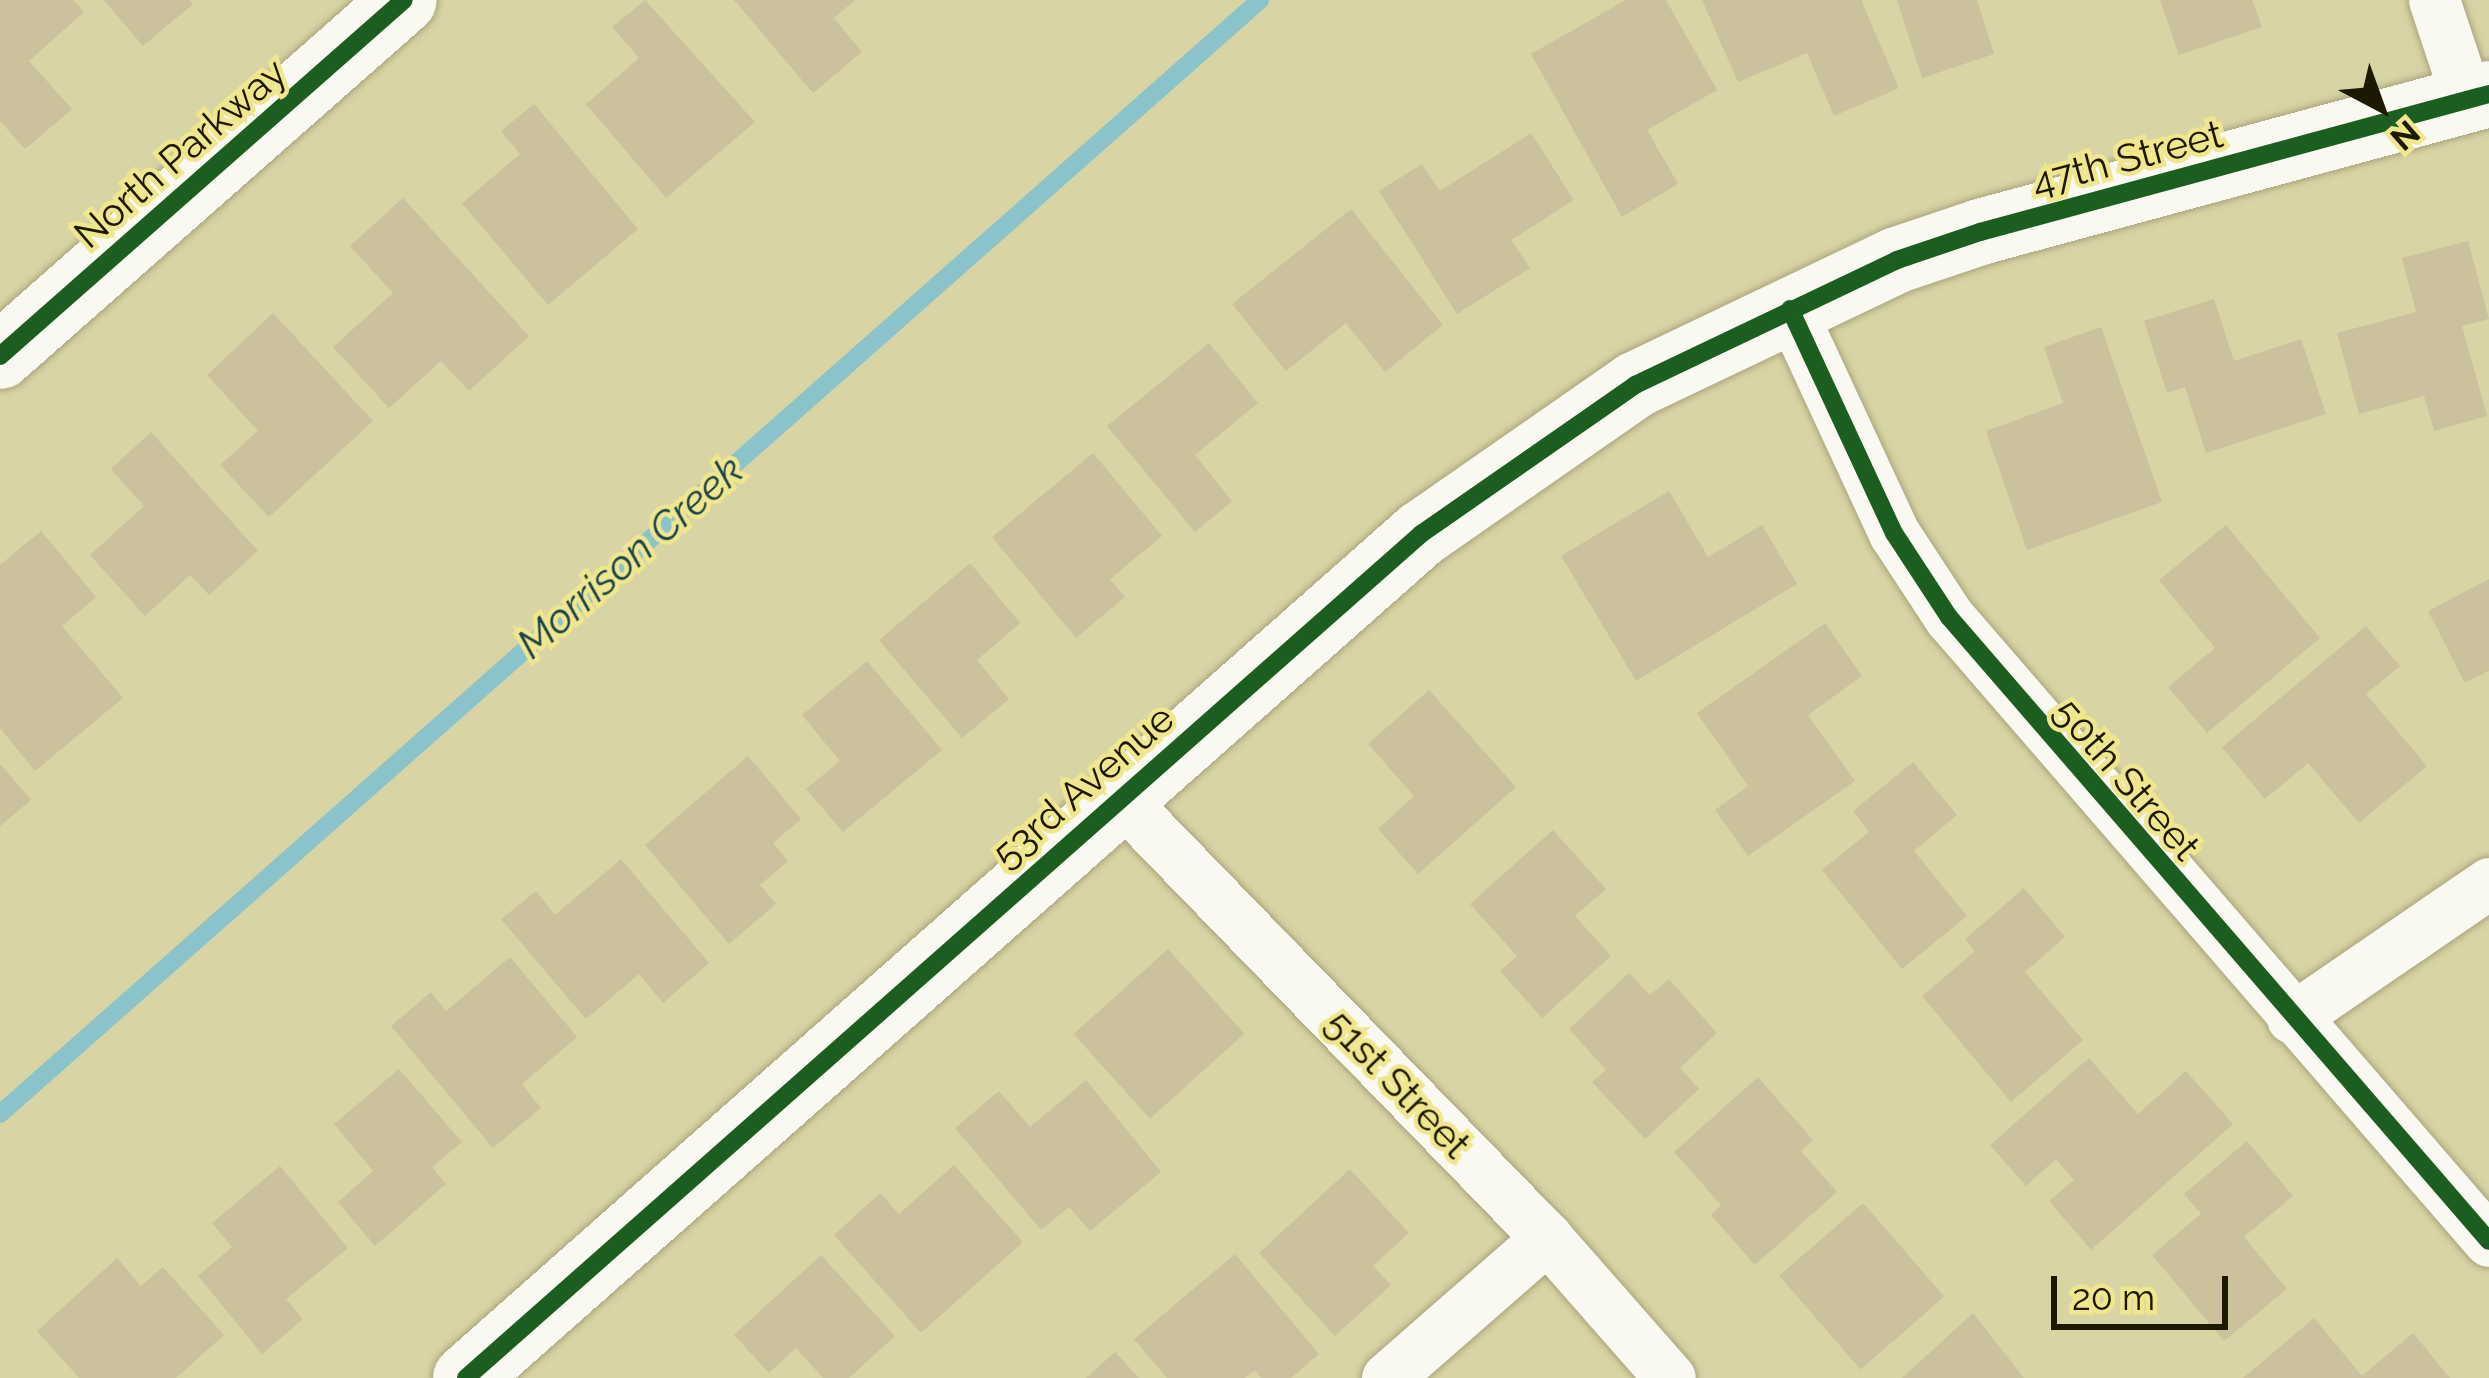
<!DOCTYPE html>
<html>
<head>
<meta charset="utf-8">
<style>
	body { margin:0 }
	#map { position:relative; width:2489px; height:1378px; overflow:hidden; background:#d9d4a4; font-family:Raleway,sans-serif }
	div>[style] { position:absolute }
	[style*='--x'] { left:calc(var(--x)*1px); top:calc(var(--y)*1px); width:calc(var(--w)*1px); rotate:calc(var(--a)*1deg) }
	.stream>* { height:18px; margin:-9px; padding:0 9px; transform-origin:9px; border-radius:9px; background:#8ac4ca }
	.building>* { inset:0; background:#cbc19c; transform-origin:0 0 }
	.roads { filter:drop-shadow(0 0 3px #a9a57e) drop-shadow(0 0 3px #a9a57e) }
	.street>* { height:51px; margin:-25.5px; padding:0 25.5px; transform-origin:25.5px; border-radius:25.5px; background:#f9f9f1 }
	.secondary>* { height:66px; margin:-33px; padding:0 33px; transform-origin:33px; border-radius:33px; background:#f9f9f1 }
	.cycleway>* { height:18px; margin:-9px; padding:0 9px; transform-origin:9px; border-radius:9px; background:#1b5e20 }
	span { translate:-50% -50%; white-space:nowrap; text-align:center; line-height:1.15; -webkit-text-stroke:9px #efe68e; paint-order:stroke }
	.street-label { font-size:39px; color:#1c1900 }
	.water-label { font-size:42px; color:#1b424f; font-style:italic }
	.north { position:absolute; left:2321px; top:48px; width:120px; height:120px; -webkit-text-stroke:9px #efe68e; paint-order:stroke; rotate:139deg; font-size:33px; font-weight:700; line-height:48px; text-align:center; color:#1c1900 }
	.north::after { content:''; display:block; margin:auto; width:42px; height:54px; background:#1c1900; clip-path:polygon(50% 0,100% 100%,50% 72%,0 100%) }
	.scale { position:absolute; left:2051px; top:1276px; width:177px; height:54px; box-sizing:border-box; border:6px solid #1c1900; border-top:0; padding-left:15px; font-size:36px; line-height:42px; white-space:nowrap; color:#1c1900; -webkit-text-stroke:9px #efe68e; paint-order:stroke }
</style>
</head>
<body>
<div id="map">
	<div class="stream">
		<div style="--x:0;--y:1114;--w:1682;--a:-41.48"></div>
	</div>
	<div class="building">
		<div style="clip-path:polygon(0 0,73px 0,84px 12px,29px 61px,72px 109px,25px 149px,0 121px)"></div>
		<div style="clip-path:polygon(104px 0,189px 0,193px 4px,143px 46px)"></div>
		<div style="clip-path:polygon(645px 0,755px 122px,666px 198px,586px 104px,639px 58px,612px 27px)"></div>
		<div style="clip-path:polygon(734px 0,855px 0,834px 18px,862px 52px,813px 93px)"></div>
		<div style="clip-path:polygon(1626px 0,1666px 0,1717px 90px,1647px 130px,1678px 184px,1622px 217px,1531px 54px)"></div>
		<div style="clip-path:polygon(1702px 0,1861px 0,1899px 88px,1834px 116px,1807px 53px,1738px 82px)"></div>
		<div style="clip-path:polygon(1897px 0,1977px 0,1994px 54px,1922px 78px)"></div>
		<div style="clip-path:polygon(2160px 0,2252px 0,2262px 27px,2179px 55px)"></div>
		<div style="clip-path:polygon(534px 104px,638px 229px,548px 305px,462px 203px,520px 154px,501px 131px)"></div>
		<div style="clip-path:polygon(1531px 133px,1574px 200px,1511px 240px,1530px 268px,1457px 314px,1379px 191px,1422px 164px,1440px 191px)"></div>
		<div style="clip-path:polygon(403px 198px,529px 336px,469px 391px,441px 361px,389px 408px,333px 347px,393px 293px,350px 246px)"></div>
		<div style="clip-path:polygon(1351px 209px,1443px 325px,1385px 372px,1346px 323px,1286px 371px,1232px 304px)"></div>
		<div style="clip-path:polygon(2468px 241px,2489px 319px,2462px 326px,2487px 416px,2434px 431px,2424px 396px,2359px 414px,2337px 333px,2416px 312px,2402px 258px)"></div>
		<div style="clip-path:polygon(2214px 299px,2234px 361px,2301px 339px,2326px 414px,2206px 453px,2185px 387px,2167px 393px,2144px 321px)"></div>
		<div style="clip-path:polygon(273px 313px,373px 421px,269px 517px,220px 465px,258px 431px,207px 375px)"></div>
		<div style="clip-path:polygon(2101px 327px,2162px 502px,2027px 550px,1986px 431px,2063px 403px,2044px 347px)"></div>
		<div style="clip-path:polygon(1209px 343px,1258px 403px,1195px 455px,1232px 501px,1195px 532px,1107px 426px)"></div>
		<div style="clip-path:polygon(151px 432px,258px 551px,209px 595px,190px 575px,145px 616px,90px 555px,144px 506px,111px 469px)"></div>
		<div style="clip-path:polygon(1093px 453px,1162px 536px,1110px 579px,1125px 597px,1076px 638px,992px 537px)"></div>
		<div style="clip-path:polygon(1669px 491px,1708px 557px,1762px 525px,1797px 584px,1636px 681px,1561px 556px)"></div>
		<div style="clip-path:polygon(2226px 525px,2320px 638px,2207px 733px,2168px 687px,2215px 648px,2159px 580px)"></div>
		<div style="clip-path:polygon(41px 531px,96px 597px,62px 626px,123px 698px,35px 771px,0 728px,0 565px)"></div>
		<div style="clip-path:polygon(970px 563px,1020px 623px,977px 660px,1009px 699px,962px 738px,879px 640px)"></div>
		<div style="clip-path:polygon(2489px 579px,2489px 671px,2465px 683px,2428px 611px)"></div>
		<div style="clip-path:polygon(1825px 623px,1862px 676px,1808px 715px,1855px 781px,1748px 856px,1715px 810px,1748px 786px,1697px 713px)"></div>
		<div style="clip-path:polygon(2366px 626px,2400px 666px,2366px 694px,2427px 766px,2359px 823px,2308px 763px,2265px 799px,2222px 747px)"></div>
		<div style="clip-path:polygon(867px 661px,942px 750px,843px 832px,806px 789px,840px 761px,802px 715px)"></div>
		<div style="clip-path:polygon(1429px 690px,1516px 787px,1418px 874px,1378px 829px,1414px 796px,1368px 744px)"></div>
		<div style="clip-path:polygon(748px 756px,801px 819px,773px 843px,788px 861px,760px 885px,776px 904px,729px 944px,645px 845px)"></div>
		<div style="clip-path:polygon(1913px 762px,1957px 815px,1914px 851px,1967px 916px,1902px 969px,1822px 870px,1869px 832px,1853px 811px)"></div>
		<div style="clip-path:polygon(0 764px,31px 800px,0 826px)"></div>
		<div style="clip-path:polygon(1553px 830px,1606px 889px,1575px 916px,1611px 956px,1542px 1018px,1500px 971px,1517px 956px,1470px 904px)"></div>
		<div style="clip-path:polygon(621px 859px,709px 963px,663px 1003px,639px 974px,586px 1019px,501px 919px,536px 891px,555px 915px)"></div>
		<div style="clip-path:polygon(2024px 888px,2065px 937px,2025px 972px,2083px 1040px,2011px 1102px,1922px 996px,1975px 951px,1965px 939px)"></div>
		<div style="left:1168px;top:949px;width:114px;height:127px;rotate:48deg"></div>
		<div style="clip-path:polygon(510px 957px,577px 1037px,522px 1084px,541px 1108px,493px 1148px,391px 1026px,431px 992px,446px 1011px)"></div>
		<div style="clip-path:polygon(1629px 973px,1650px 995px,1669px 979px,1717px 1033px,1680px 1068px,1699px 1089px,1645px 1139px,1592px 1082px,1606px 1070px,1569px 1029px)"></div>
		<div style="clip-path:polygon(2089px 1058px,2138px 1114px,2186px 1071px,2233px 1124px,2091px 1250px,2049px 1201px,2074px 1180px,2056px 1159px,2026px 1186px,1990px 1145px)"></div>
		<div style="clip-path:polygon(399px 1069px,462px 1142px,432px 1167px,446px 1184px,375px 1246px,338px 1202px,373px 1171px,334px 1124px)"></div>
		<div style="clip-path:polygon(1758px 1077px,1813px 1140px,1801px 1151px,1837px 1192px,1755px 1265px,1711px 1215px,1721px 1205px,1674px 1152px)"></div>
		<div style="clip-path:polygon(1086px 1080px,1161px 1172px,1090px 1231px,1069px 1207px,1041px 1230px,955px 1128px,999px 1091px,1030px 1127px)"></div>
		<div style="clip-path:polygon(2247px 1141px,2293px 1196px,2244px 1237px,2287px 1289px,2224px 1341px,2152px 1255px,2201px 1214px,2184px 1194px)"></div>
		<div style="clip-path:polygon(954px 1165px,1023px 1242px,921px 1333px,834px 1235px,880px 1193px,899px 1214px)"></div>
		<div style="clip-path:polygon(280px 1166px,348px 1248px,286px 1299px,303px 1319px,262px 1354px,198px 1276px,232px 1247px,212px 1223px)"></div>
		<div style="clip-path:polygon(1350px 1169px,1409px 1233px,1373px 1266px,1391px 1285px,1335px 1336px,1259px 1253px)"></div>
		<div style="left:1863px;top:1203px;width:124px;height:111px;rotate:49deg"></div>
		<div style="clip-path:polygon(1235px 1254px,1319px 1354px,1291px 1378px,1261px 1378px,1255px 1370px,1245px 1378px,1167px 1378px,1134px 1339px)"></div>
		<div style="clip-path:polygon(821px 1255px,895px 1336px,849px 1378px,823px 1378px,796px 1348px,769px 1373px,734px 1335px)"></div>
		<div style="clip-path:polygon(117px 1258px,141px 1286px,163px 1267px,224px 1335px,176px 1378px,79px 1378px,37px 1331px)"></div>
		<div style="clip-path:polygon(1973px 1313px,2024px 1378px,1902px 1378px)"></div>
		<div style="clip-path:polygon(2314px 1318px,2362px 1376px,2413px 1333px,2450px 1378px,2243px 1378px)"></div>
		<div style="clip-path:polygon(1115px 1352px,1139px 1378px,1086px 1378px)"></div>
	</div>
	<div class="roads">
		<div class="street">
			<div style="--x:2434;--y:0;--w:104;--a:71.6"></div>
			<div style="--x:1790;--y:309;--w:247;--a:65.1"></div>
			<div style="--x:1894;--y:533;--w:100;--a:56.8"></div>
			<div style="--x:1949;--y:617;--w:825;--a:49.13"></div>
			<div style="--x:1119;--y:797;--w:615;--a:45.86"></div>
			<div style="--x:1547;--y:1238;--w:186;--a:48.7"></div>
			<div style="--x:2292;--y:1018;--w:239;--a:-34.4"></div>
			<div style="--x:1387;--y:1378;--w:213;--a:-41.2"></div>
		</div>
		<div class="secondary">
			<div style="--x:0;--y:356;--w:538;--a:-41.39"></div>
			<div style="--x:466;--y:1378;--w:1275;--a:-41.47"></div>
			<div style="--x:1421;--y:534;--w:261;--a:-34.8"></div>
			<div style="--x:1635;--y:385;--w:290;--a:-25.5"></div>
			<div style="--x:1897;--y:260;--w:88;--a:-18.6"></div>
			<div style="--x:1980;--y:232;--w:527;--a:-15.17"></div>
		</div>
	</div>
	<div class="cycleway">
		<div style="--x:1790;--y:309;--w:247;--a:65.1"></div>
		<div style="--x:1894;--y:533;--w:100;--a:56.8"></div>
		<div style="--x:1949;--y:617;--w:825;--a:49.13"></div>
		<div style="--x:0;--y:356;--w:538;--a:-41.39"></div>
		<div style="--x:466;--y:1378;--w:1275;--a:-41.47"></div>
		<div style="--x:1421;--y:534;--w:261;--a:-34.8"></div>
		<div style="--x:1635;--y:385;--w:290;--a:-25.5"></div>
		<div style="--x:1897;--y:260;--w:88;--a:-18.6"></div>
		<div style="--x:1980;--y:232;--w:527;--a:-15.17"></div>
	</div>
	<div class="street-label">
		<span style="left:180px;top:153px;rotate:-41deg">North Parkway</span>
		<span style="left:2127px;top:158px;rotate:-15deg">47th Street</span>
		<span style="left:2127px;top:779px;rotate:49deg">50th Street</span>
		<span style="left:1083px;top:786px;rotate:-41deg">53rd Avenue</span>
		<span style="left:1398px;top:1084px;rotate:46deg">51st Street</span>
	</div>
	<div class="water-label">
		<span style="left:630px;top:557px;rotate:-41deg">Morrison Creek</span>
	</div>
	<div class="north">N</div>
	<div class="scale">20 m</div>
</div>
</body>
</html>
